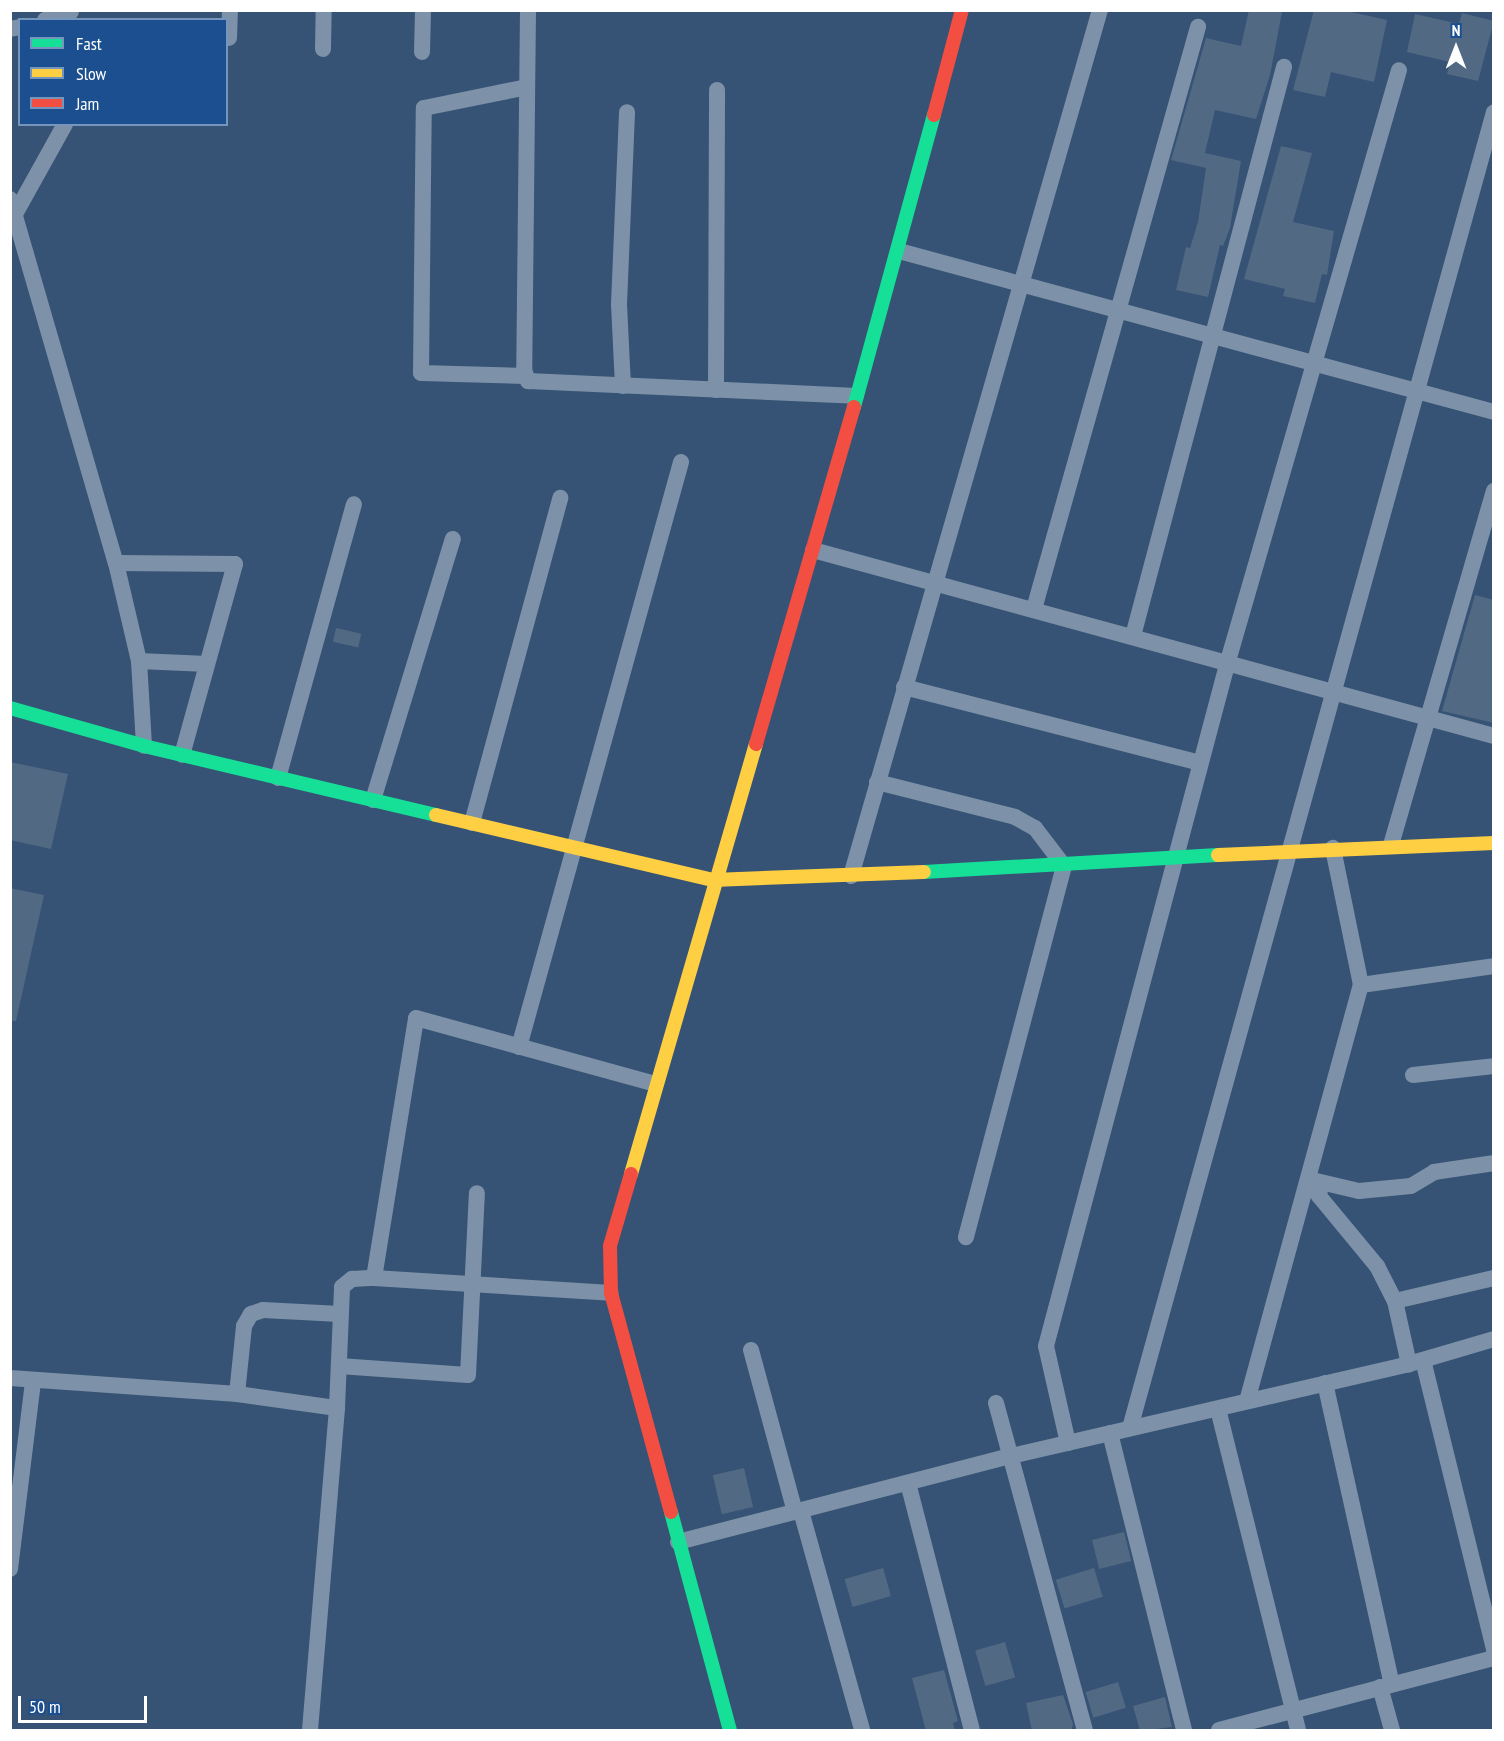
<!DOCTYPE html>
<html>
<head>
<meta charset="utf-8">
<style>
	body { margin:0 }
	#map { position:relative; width:1504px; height:1741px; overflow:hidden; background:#365274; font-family:"PT Sans Narrow",sans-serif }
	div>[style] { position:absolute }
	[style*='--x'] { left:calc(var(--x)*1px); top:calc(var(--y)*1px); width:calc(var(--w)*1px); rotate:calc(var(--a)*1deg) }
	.building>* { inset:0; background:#526984; transform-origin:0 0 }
	.street>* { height:16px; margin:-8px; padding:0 8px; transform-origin:8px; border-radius:8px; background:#7d92a8 }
	.fast>* { height:14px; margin:-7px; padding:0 7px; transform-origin:7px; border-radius:7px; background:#16e098 }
	.slow>* { height:14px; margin:-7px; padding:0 7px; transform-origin:7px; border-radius:7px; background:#ffcf43 }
	.jam>* { height:14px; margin:-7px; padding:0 7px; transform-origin:7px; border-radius:7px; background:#f24e42 }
	span { translate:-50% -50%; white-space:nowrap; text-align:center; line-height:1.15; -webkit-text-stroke:5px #1b4f8f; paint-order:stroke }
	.frame { position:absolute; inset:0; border:12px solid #fff; pointer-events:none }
	.legend { position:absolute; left:18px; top:18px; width:210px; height:108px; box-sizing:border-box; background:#1b4f8f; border:2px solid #7695bc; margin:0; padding:8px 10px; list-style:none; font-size:18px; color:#fff }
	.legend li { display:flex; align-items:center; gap:12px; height:30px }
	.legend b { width:30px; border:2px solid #7695bc }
	.north { position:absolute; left:1426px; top:18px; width:60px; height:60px; -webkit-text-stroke:4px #1b4f8f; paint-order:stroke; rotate:0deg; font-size:16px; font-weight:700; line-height:24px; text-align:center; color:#fff }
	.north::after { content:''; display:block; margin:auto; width:21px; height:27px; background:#fff; clip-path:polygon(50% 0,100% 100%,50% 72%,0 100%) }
	.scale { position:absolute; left:18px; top:1696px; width:129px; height:27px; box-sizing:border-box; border:3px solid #fff; border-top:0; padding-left:8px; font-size:18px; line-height:21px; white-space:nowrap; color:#fff; -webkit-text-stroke:4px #1b4f8f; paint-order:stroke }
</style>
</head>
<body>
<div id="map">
	<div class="building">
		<div style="clip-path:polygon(1249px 10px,1282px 12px,1270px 75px,1256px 119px,1215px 110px,1205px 153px,1241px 161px,1230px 228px,1223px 246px,1220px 245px,1208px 297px,1176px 290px,1186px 247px,1190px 248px,1198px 222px,1206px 168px,1171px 160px,1206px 38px,1241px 46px)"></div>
		<div style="clip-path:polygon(1314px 10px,1342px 10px,1387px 20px,1374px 82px,1331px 72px,1325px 97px,1293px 90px)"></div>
		<div style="clip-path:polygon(1462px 13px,1494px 21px,1478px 81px,1447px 74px,1450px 62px,1407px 52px,1415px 14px,1459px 24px)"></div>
		<div style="clip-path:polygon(1281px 146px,1312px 153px,1293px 222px,1334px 231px,1327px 275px,1322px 274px,1315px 303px,1283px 296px,1285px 289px,1244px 279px)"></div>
		<div style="clip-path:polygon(1475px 595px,1494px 600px,1494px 723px,1442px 711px)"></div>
		<div style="left:336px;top:628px;width:26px;height:14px;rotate:13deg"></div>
		<div style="clip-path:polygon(10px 762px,68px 774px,51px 849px,10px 840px)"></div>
		<div style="clip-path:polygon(10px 888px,44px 895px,16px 1021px,10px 1021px)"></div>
		<div style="left:744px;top:1468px;width:40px;height:32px;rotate:77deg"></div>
		<div style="left:1124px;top:1532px;width:30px;height:33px;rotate:76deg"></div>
		<div style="left:883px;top:1568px;width:29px;height:40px;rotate:74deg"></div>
		<div style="left:1094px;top:1568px;width:30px;height:40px;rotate:73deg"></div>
		<div style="left:1005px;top:1642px;width:37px;height:31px;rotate:74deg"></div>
		<div style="clip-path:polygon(944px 1670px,958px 1721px,953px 1723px,955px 1731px,926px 1731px,912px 1678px)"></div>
		<div style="left:1118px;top:1682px;width:27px;height:34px;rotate:73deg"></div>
		<div style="clip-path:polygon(1063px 1695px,1073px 1724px,1071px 1731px,1032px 1731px,1026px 1703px)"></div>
		<div style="clip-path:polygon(1165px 1697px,1172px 1727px,1140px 1731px,1133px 1706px)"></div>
	</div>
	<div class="street">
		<div style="--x:528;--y:10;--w:360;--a:90.6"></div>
		<div style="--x:524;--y:370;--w:12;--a:70"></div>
		<div style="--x:528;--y:381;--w:328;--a:2.6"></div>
		<div style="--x:45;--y:20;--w:27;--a:-17"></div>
		<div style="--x:10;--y:29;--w:10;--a:-11"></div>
		<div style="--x:229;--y:38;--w:28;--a:-88"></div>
		<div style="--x:323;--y:49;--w:39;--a:-89"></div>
		<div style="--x:422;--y:52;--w:42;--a:-88.6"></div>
		<div style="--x:10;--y:199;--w:379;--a:73.8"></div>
		<div style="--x:116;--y:563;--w:101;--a:76.8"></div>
		<div style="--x:139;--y:661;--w:85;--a:86.6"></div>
		<div style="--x:15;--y:214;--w:103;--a:-60.9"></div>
		<div style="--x:899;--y:251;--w:616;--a:15.14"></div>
		<div style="--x:525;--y:376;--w:104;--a:-178.3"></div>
		<div style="--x:421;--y:373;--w:265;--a:-89.4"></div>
		<div style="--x:424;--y:108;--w:105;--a:-11.5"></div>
		<div style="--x:623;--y:386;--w:82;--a:-92.8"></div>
		<div style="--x:619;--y:304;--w:192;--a:-87.6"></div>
		<div style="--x:716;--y:390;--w:300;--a:-89.8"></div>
		<div style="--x:813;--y:550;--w:706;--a:15.28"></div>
		<div style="--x:116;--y:563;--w:119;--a:0.5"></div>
		<div style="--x:235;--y:564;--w:198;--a:105.5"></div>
		<div style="--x:1034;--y:609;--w:605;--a:-74.26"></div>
		<div style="--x:1133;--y:636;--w:589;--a:-75.14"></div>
		<div style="--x:139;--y:661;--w:68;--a:2.5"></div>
		<div style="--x:904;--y:687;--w:306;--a:14.4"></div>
		<div style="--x:278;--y:778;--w:284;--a:-74.5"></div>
		<div style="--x:877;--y:782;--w:142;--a:14.2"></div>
		<div style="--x:1015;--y:817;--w:23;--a:29"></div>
		<div style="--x:1035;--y:828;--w:48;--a:52.7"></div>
		<div style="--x:1064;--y:866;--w:384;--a:104.8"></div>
		<div style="--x:373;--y:800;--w:273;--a:-73"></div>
		<div style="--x:472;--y:823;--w:337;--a:-74.8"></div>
		<div style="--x:1391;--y:845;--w:369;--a:-73.8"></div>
		<div style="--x:851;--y:876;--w:901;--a:-73.96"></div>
		<div style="--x:1361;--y:985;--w:134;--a:-8.1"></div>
		<div style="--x:519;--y:1047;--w:607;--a:-74.52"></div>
		<div style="--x:1413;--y:1075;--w:81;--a:-6.3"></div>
		<div style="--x:1312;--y:1180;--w:48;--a:13.2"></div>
		<div style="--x:1359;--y:1191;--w:52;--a:-5.5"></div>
		<div style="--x:1411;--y:1186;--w:27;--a:-31"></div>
		<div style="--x:1434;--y:1172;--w:61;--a:-8.5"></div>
		<div style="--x:1321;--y:1183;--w:13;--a:99"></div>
		<div style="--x:1319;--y:1196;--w:91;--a:50.4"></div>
		<div style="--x:1377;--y:1266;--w:39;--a:63"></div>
		<div style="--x:1395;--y:1301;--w:65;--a:77.5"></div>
		<div style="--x:374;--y:1278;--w:263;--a:-80.8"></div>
		<div style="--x:416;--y:1018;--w:248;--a:15.4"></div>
		<div style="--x:1395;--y:1301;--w:102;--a:-13.1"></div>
		<div style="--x:751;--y:1350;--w:168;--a:74.8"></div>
		<div style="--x:1423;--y:1360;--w:299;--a:76.2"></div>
		<div style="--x:339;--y:1366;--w:129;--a:4"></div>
		<div style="--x:468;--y:1375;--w:182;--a:-87.2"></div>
		<div style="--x:10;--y:1378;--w:228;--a:4"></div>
		<div style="--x:237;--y:1394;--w:101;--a:8"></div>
		<div style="--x:1325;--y:1383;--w:308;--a:77.5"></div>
		<div style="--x:237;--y:1394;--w:68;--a:-84.1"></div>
		<div style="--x:244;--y:1326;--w:14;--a:-60"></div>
		<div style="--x:251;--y:1314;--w:13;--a:-18"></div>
		<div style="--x:263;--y:1310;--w:77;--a:3"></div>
		<div style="--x:1247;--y:1401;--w:431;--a:-74.7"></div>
		<div style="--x:1361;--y:985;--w:140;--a:-101.6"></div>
		<div style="--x:996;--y:1403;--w:339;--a:74.8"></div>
		<div style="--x:1218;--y:1409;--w:331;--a:76"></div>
		<div style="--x:1130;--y:1428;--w:1365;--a:-74.54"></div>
		<div style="--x:1110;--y:1433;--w:306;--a:76"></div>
		<div style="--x:1068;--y:1443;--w:99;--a:-102.8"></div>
		<div style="--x:1046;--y:1346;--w:709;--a:-75.12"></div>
		<div style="--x:1228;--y:661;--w:615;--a:-73.86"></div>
		<div style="--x:908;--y:1483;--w:255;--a:75.5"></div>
		<div style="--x:801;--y:1511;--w:227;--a:74.4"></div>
		<div style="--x:678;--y:1542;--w:344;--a:-14.5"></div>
		<div style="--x:1011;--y:1456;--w:408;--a:-13"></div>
		<div style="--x:1409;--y:1364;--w:89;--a:-16.4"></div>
		<div style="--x:10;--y:1569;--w:189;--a:-83"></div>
		<div style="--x:1380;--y:1687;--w:45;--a:74.4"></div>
		<div style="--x:310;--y:1730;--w:323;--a:-85.2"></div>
		<div style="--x:337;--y:1408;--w:121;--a:-87.6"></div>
		<div style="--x:342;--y:1287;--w:13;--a:-39"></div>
		<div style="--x:352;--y:1279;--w:22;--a:-3"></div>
		<div style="--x:374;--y:1278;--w:237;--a:3.6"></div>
		<div style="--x:1219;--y:1730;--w:284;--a:-14.7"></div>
	</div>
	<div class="fast">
		<div style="--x:854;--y:407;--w:303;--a:-74.7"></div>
		<div style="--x:10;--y:708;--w:139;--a:15.8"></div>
		<div style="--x:144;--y:746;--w:300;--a:13.3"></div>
		<div style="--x:924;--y:872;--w:294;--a:-3.3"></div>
		<div style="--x:671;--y:1512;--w:226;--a:74.9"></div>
	</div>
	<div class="slow">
		<div style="--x:436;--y:815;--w:285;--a:13.2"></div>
		<div style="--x:713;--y:880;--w:211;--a:-2.2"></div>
		<div style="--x:1218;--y:855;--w:276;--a:-2.5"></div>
		<div style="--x:631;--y:1174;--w:448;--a:-73.8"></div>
	</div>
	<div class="jam">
		<div style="--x:934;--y:115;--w:109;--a:-75.1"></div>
		<div style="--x:756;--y:744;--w:351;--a:-73.8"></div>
		<div style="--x:631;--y:1174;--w:75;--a:106.3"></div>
		<div style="--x:610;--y:1246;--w:47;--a:88.8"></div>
		<div style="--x:611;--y:1293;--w:227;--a:74.7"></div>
	</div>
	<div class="frame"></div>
	<ul class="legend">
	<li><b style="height:8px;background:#16e098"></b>Fast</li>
	<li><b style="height:8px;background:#ffcf43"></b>Slow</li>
	<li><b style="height:8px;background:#f24e42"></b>Jam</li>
	</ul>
	<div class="north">N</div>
	<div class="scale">50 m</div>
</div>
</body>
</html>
